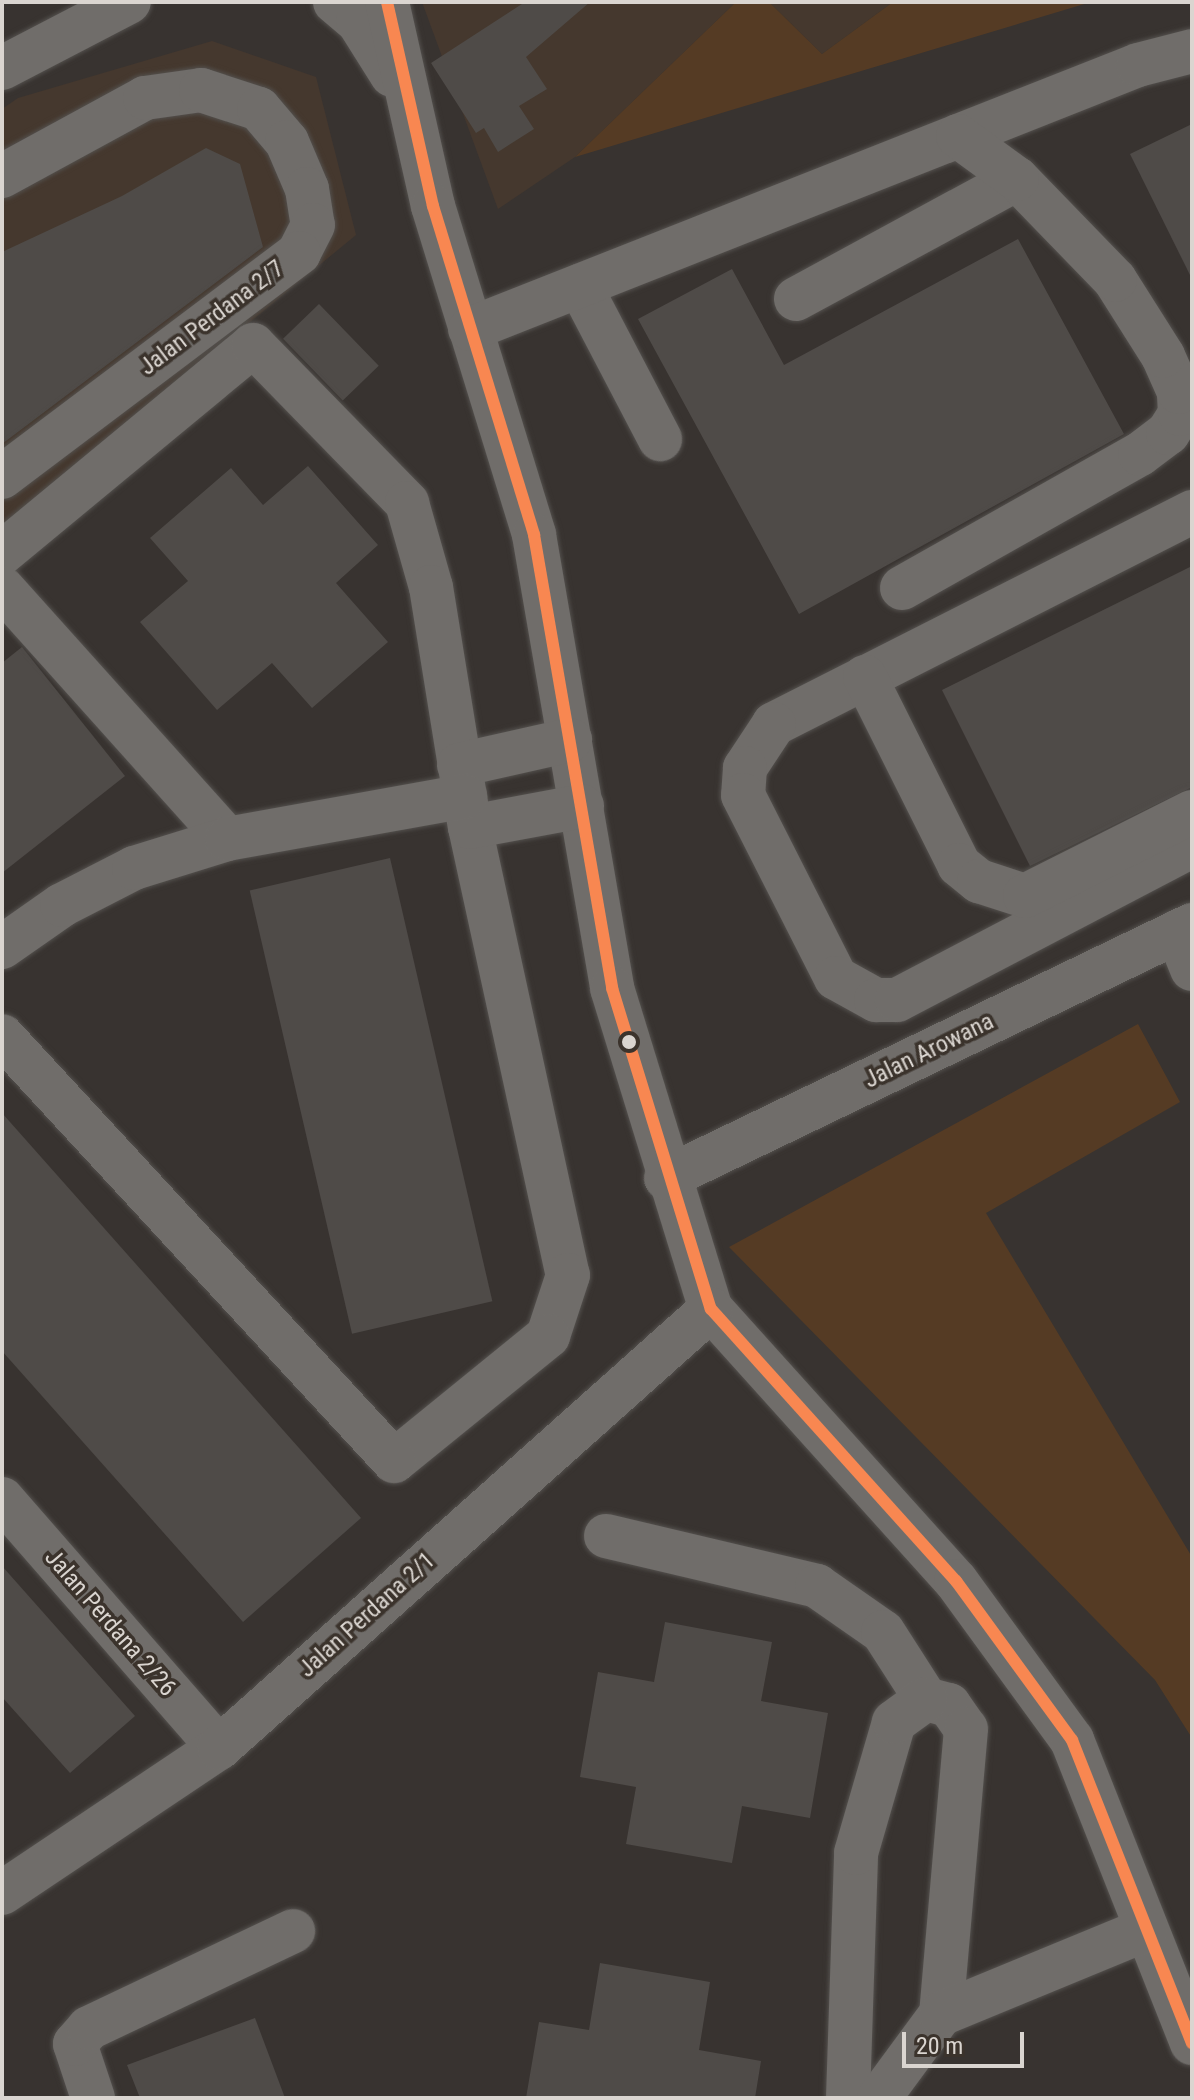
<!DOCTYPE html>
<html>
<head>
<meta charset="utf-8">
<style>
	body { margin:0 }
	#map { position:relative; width:1194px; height:2100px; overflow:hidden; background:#383330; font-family:"Roboto Condensed",sans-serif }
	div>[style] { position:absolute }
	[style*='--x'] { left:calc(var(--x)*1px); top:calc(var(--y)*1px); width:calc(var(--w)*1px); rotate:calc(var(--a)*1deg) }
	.built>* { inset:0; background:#45382e }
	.green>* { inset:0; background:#553b24 }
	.building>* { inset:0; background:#4f4b48; transform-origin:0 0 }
	.roads { filter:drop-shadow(0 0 2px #53504d) drop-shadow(0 0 2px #53504d) }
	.minor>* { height:44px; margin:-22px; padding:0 22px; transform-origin:22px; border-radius:22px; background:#706d6a }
	.bus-1>* { height:12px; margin:-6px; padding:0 6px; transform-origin:6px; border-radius:6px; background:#f88751 }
	.dots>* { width:22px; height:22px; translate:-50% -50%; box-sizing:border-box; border:4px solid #3b332c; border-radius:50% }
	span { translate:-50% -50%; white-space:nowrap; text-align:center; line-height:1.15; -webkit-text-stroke:7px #3b332c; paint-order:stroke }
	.street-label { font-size:24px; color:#dad5d0 }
	.frame { position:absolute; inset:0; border:4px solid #dad5d0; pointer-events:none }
	.scale { position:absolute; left:902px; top:2032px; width:122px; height:36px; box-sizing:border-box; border:4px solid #dad5d0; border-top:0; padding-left:10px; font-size:24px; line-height:28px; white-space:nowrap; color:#dad5d0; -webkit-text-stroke:6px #3b332c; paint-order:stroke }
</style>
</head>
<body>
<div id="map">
	<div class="built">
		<div style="clip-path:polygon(422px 2px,736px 2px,575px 157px,498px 209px)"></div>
		<div style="clip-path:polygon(769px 2px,893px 2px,822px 54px)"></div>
		<div style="clip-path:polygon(212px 41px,316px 77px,356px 235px,2px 526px,2px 109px,18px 98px)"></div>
	</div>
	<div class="green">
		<div style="clip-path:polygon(736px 2px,769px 2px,822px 54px,893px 2px,1091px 2px,575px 157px)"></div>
		<div style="clip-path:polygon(1138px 1024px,1180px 1102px,986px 1213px,1192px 1557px,1192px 1738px,1155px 1680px,729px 1247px)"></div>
	</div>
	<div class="building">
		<div style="clip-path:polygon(525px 2px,590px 2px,526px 57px,547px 89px,519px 106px,534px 129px,498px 152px,484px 128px,476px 133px,431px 63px)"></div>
		<div style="clip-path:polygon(1192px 124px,1192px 279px,1130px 154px)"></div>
		<div style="clip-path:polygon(206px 148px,240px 164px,263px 247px,2px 444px,2px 252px,122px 196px)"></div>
		<div style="clip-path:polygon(1018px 239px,1124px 434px,799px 614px,638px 319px,732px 269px,784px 365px)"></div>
		<div style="left:319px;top:304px;width:86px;height:50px;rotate:46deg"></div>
		<div style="clip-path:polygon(308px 466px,378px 545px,336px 583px,388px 642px,312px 708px,272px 663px,217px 710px,140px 622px,188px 581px,150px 538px,231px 468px,263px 505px)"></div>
		<div style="clip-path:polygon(1192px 566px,1192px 787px,1030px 866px,942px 690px)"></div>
		<div style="clip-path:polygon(22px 647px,125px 776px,2px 873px,2px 663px)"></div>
		<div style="left:390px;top:858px;width:455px;height:144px;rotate:77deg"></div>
		<div style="clip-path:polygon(2px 1113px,361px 1518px,243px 1622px,2px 1351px)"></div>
		<div style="clip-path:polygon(2px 1566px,135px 1716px,70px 1773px,2px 1697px)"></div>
		<div style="clip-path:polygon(665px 1622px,772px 1642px,761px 1701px,828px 1713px,810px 1818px,742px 1806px,732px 1863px,626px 1844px,636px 1787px,580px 1777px,598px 1672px,654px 1682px)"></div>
		<div style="clip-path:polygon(600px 1963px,710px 1982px,699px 2050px,761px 2061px,755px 2098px,526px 2098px,539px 2022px,589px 2030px)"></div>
		<div style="clip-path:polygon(255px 2018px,285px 2098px,140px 2098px,127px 2065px)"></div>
	</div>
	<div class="roads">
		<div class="minor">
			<div style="--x:335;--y:2;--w:30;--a:40"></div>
			<div style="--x:358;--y:21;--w:64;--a:57.8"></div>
			<div style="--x:387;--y:2;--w:209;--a:77.3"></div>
			<div style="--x:433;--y:206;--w:344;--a:72.9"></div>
			<div style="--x:534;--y:535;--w:460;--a:80.2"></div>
			<div style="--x:612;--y:988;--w:336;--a:72.9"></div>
			<div style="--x:711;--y:1309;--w:366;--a:48"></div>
			<div style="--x:956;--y:1581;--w:197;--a:53.9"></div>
			<div style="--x:1072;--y:1740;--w:326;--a:68.4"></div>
			<div style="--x:2;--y:68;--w:143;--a:-27.5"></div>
			<div style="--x:2;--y:176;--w:163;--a:-28.6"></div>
			<div style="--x:145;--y:98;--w:57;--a:-8.1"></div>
			<div style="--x:201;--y:90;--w:61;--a:18.1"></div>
			<div style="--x:259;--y:109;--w:43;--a:49.7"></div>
			<div style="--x:287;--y:142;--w:51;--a:66.9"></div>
			<div style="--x:307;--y:189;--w:36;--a:81"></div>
			<div style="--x:313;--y:225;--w:31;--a:117"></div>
			<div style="--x:299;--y:253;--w:372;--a:143"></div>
			<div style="--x:580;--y:286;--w:173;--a:62.4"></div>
			<div style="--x:796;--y:299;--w:251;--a:-28.5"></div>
			<div style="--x:470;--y:329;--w:718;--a:-21.56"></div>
			<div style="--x:1138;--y:65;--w:56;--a:-14.5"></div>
			<div style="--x:1192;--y:512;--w:469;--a:153.1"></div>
			<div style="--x:774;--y:724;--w:53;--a:123.4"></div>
			<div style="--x:745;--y:768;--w:27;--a:94"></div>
			<div style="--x:743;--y:795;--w:205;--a:63.1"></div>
			<div style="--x:836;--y:978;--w:46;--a:28.8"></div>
			<div style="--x:876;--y:1000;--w:21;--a:0"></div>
			<div style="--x:897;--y:1000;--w:333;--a:-27.6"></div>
			<div style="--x:2;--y:553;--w:326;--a:-39.6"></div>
			<div style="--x:253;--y:345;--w:221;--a:45.7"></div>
			<div style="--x:407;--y:503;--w:87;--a:74.1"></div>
			<div style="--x:431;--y:587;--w:243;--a:80.8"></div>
			<div style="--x:470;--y:827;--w:459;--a:77.7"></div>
			<div style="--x:568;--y:1275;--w:64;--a:108.2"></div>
			<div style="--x:548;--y:1336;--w:198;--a:140.9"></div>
			<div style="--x:394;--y:1461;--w:578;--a:-132.69"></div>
			<div style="--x:2;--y:588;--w:337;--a:48.1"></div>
			<div style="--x:902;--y:588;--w:273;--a:-29.4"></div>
			<div style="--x:1140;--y:454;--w:35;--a:-37"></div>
			<div style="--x:1168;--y:433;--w:22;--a:-58"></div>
			<div style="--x:1180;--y:414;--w:22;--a:-93"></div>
			<div style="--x:1179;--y:392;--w:39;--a:-114"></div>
			<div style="--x:1163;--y:356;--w:90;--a:-122.3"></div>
			<div style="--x:1115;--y:280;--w:141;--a:-134.1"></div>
			<div style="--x:1017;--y:179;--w:73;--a:-143.9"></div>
			<div style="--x:865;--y:677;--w:210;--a:63.4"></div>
			<div style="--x:959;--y:865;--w:26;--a:39"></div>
			<div style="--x:979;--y:881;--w:48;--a:18.1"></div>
			<div style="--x:1025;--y:896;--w:187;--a:-26.7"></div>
			<div style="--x:459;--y:765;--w:114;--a:-12.7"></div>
			<div style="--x:470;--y:827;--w:114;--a:-10.6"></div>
			<div style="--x:1177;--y:932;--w:40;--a:68"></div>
			<div style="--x:2;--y:947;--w:73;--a:-35"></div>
			<div style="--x:62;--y:905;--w:81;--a:-27.2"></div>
			<div style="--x:134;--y:868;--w:97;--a:-17.3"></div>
			<div style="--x:227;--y:839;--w:242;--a:-10.2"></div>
			<div style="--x:666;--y:1178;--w:584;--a:-25.69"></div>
			<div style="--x:2;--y:1499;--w:330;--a:48.9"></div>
			<div style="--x:606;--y:1536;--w:217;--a:13.3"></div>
			<div style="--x:817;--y:1586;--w:80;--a:34.9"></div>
			<div style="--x:883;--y:1632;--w:80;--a:57.3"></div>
			<div style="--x:926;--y:1699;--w:24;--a:15"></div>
			<div style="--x:949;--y:1705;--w:29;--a:55"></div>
			<div style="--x:966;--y:1729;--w:286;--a:95"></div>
			<div style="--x:2;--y:1893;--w:261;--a:-33.8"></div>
			<div style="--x:219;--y:1748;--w:659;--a:-41.74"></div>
			<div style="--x:93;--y:2098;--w:57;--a:-108.4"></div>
			<div style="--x:75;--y:2044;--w:21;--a:-49"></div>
			<div style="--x:89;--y:2028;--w:226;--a:-25.4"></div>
			<div style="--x:848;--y:2098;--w:245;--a:-88.1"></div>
			<div style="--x:856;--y:1853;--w:136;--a:-73.8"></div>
			<div style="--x:894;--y:1722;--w:39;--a:-36"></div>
			<div style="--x:879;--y:2098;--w:104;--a:-53.6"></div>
			<div style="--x:941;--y:2014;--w:221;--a:-22.4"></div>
		</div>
	</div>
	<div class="bus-1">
		<div style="--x:387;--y:2;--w:209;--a:77.3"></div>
		<div style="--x:433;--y:206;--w:344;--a:72.9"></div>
		<div style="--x:534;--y:535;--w:460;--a:80.2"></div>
		<div style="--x:612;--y:988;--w:336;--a:72.9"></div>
		<div style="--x:711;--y:1309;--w:366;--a:48"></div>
		<div style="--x:956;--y:1581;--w:197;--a:53.9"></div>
		<div style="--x:1072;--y:1740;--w:326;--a:68.4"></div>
	</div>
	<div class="dots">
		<div style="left:629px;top:1042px;background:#dad5d0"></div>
	</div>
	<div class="street-label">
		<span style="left:212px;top:318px;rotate:-37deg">Jalan Perdana 2/7</span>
		<span style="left:929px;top:1051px;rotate:-26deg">Jalan Arowana</span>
		<span style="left:367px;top:1615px;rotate:-42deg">Jalan Perdana 2/1</span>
		<span style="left:110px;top:1623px;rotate:49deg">Jalan Perdana 2/26</span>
	</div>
	<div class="frame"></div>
	<div class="scale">20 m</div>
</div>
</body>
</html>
